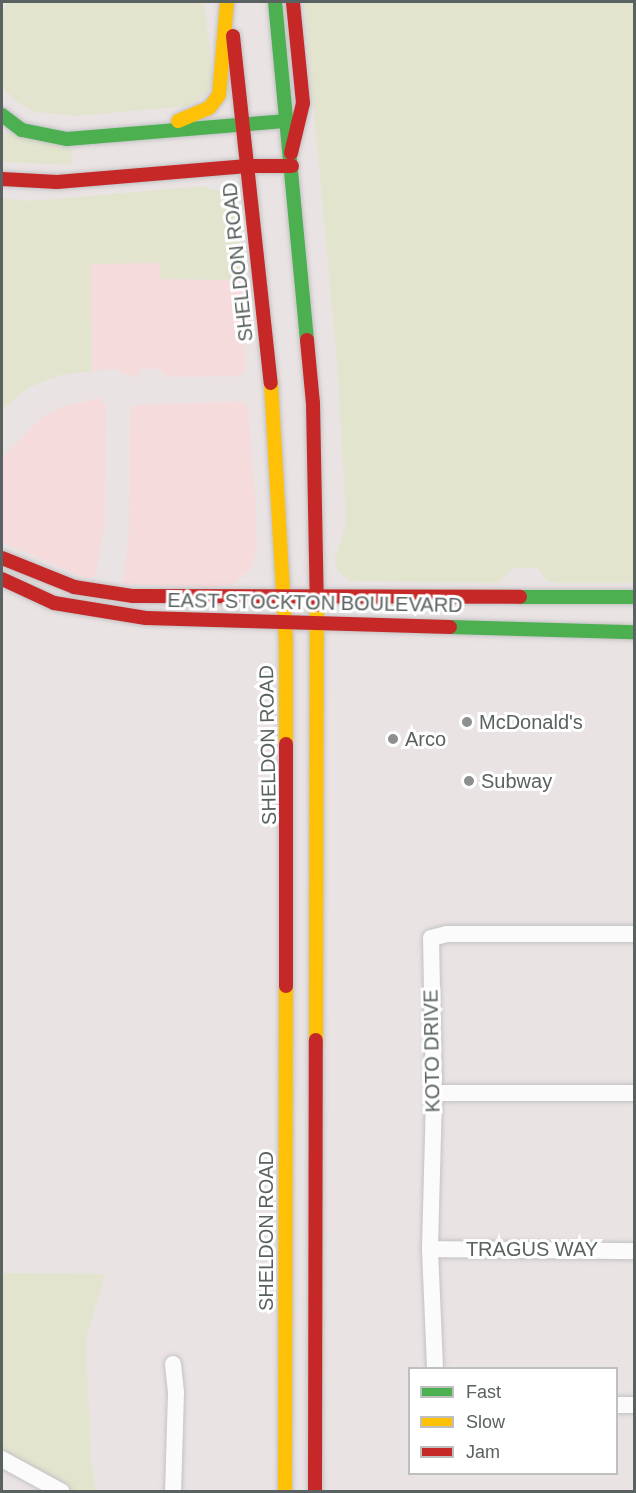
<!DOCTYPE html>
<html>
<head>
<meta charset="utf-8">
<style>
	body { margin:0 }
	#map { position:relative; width:636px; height:1493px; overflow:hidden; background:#eae3e4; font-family:Helvetica,sans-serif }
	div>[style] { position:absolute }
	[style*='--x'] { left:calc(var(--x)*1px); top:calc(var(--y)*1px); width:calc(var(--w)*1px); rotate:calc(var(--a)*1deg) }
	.commercial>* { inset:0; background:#f5dbdc }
	.green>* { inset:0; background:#e3e4ce }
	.roads { filter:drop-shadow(0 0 2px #c2c2c2) drop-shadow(0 0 2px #c2c2c2) }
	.street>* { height:16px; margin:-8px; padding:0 8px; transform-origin:8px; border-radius:8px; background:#fcfbfb }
	.fast>* { height:14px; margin:-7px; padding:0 7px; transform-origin:7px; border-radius:7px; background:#4caf50 }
	.slow>* { height:14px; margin:-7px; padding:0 7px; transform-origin:7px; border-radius:7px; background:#ffc107 }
	.jam>* { height:14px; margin:-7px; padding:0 7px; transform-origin:7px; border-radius:7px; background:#c62828 }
	.dots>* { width:16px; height:16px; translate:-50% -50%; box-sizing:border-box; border:3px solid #fff; border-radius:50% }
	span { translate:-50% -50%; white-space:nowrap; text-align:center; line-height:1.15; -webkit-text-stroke:6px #fff; paint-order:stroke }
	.street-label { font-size:20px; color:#596260 }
	.poi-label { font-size:20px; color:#596260 }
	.left { translate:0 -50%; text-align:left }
	.frame { position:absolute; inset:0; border:3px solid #596260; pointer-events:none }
	.legend { position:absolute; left:408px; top:1367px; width:210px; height:108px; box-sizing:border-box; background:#fff; border:2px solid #bdc0bf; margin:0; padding:8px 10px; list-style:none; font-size:18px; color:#596260 }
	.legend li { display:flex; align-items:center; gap:12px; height:30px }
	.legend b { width:30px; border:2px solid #bdc0bf }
</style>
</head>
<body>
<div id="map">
	<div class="commercial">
		<div style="clip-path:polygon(90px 263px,160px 263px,160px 279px,243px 280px,245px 371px,241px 376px,169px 377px,158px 369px,141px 369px,137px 377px,122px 374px,117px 369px,92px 371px)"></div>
		<div style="clip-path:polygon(100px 398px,106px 405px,105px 522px,96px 574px,88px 579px,2px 542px,2px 458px,42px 417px,63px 406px)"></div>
		<div style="clip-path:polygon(242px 401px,248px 406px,255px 496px,257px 549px,251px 568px,234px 584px,214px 587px,123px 584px,129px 532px,130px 412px,134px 405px)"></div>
	</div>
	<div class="green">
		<div style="clip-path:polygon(8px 2px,204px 2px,213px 75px,208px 93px,188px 106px,76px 116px,35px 112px,17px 102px,2px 87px,2px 14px)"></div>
		<div style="clip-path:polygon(304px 2px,634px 2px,634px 583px,556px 583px,547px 581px,538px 568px,513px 568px,499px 583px,350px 581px,337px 570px,335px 559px,346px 523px,338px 374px)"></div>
		<div style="clip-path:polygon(2px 132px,71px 148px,72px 165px,2px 162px)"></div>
		<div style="clip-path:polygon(202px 186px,226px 193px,234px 203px,243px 280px,160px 279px,160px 263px,91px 264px,92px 371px,60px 375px,28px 388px,2px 410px,2px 198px,31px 201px)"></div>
		<div style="clip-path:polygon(2px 1273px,105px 1274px,86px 1340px,91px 1459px,96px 1491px,69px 1491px,2px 1453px)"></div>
	</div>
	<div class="roads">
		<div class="street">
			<div style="--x:434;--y:1093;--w:200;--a:0"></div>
			<div style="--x:430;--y:1249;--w:204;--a:0.6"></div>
			<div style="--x:173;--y:1364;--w:29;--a:84"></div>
			<div style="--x:176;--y:1393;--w:99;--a:91.7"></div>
			<div style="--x:435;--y:1368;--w:119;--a:-92.4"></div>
			<div style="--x:430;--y:1249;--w:156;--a:-88.5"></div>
			<div style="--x:434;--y:1093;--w:155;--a:-91.1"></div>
			<div style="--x:431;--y:938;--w:16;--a:-14"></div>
			<div style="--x:447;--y:934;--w:187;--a:0"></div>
			<div style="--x:616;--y:1405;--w:18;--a:0"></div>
			<div style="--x:2;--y:1459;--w:68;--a:28.8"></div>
		</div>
		<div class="fast">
			<div style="--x:275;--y:2;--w:340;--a:84.6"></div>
			<div style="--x:2;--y:115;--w:25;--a:37"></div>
			<div style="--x:22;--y:130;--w:46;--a:11.3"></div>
			<div style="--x:67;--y:139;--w:221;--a:-4.7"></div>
			<div style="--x:520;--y:597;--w:114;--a:0"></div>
			<div style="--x:450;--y:627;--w:184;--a:1.6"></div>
		</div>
		<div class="slow">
			<div style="--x:178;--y:121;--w:34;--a:-23"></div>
			<div style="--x:209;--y:108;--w:16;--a:-52"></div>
			<div style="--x:219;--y:95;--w:93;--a:-85.1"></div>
			<div style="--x:271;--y:383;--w:262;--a:86.7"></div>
			<div style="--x:286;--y:645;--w:99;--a:90"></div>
			<div style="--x:316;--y:1040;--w:435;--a:-89.9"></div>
			<div style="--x:285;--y:1492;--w:506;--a:-89.89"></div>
		</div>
		<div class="jam">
			<div style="--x:233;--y:36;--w:349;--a:83.8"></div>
			<div style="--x:291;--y:153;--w:51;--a:-76.5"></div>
			<div style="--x:303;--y:103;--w:101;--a:-95.7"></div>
			<div style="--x:2;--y:179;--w:55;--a:3.1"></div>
			<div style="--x:57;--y:182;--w:191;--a:-4.8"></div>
			<div style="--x:247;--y:166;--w:45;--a:0"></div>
			<div style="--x:307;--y:340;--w:63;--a:84.6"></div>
			<div style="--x:313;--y:403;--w:202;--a:88.9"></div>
			<div style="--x:2;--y:558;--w:78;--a:21.9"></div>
			<div style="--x:74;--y:587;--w:60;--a:8.7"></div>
			<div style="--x:133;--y:596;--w:387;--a:0.1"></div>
			<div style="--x:2;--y:579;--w:57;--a:24.8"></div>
			<div style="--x:54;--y:603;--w:93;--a:9.3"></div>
			<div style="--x:146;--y:618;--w:304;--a:1.7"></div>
			<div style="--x:286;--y:986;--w:242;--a:-90"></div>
			<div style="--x:315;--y:1492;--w:452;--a:-89.9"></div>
		</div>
	</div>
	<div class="dots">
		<div style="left:467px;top:722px;background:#8c8f8e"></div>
		<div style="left:393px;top:739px;background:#8c8f8e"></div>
		<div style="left:469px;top:781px;background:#8c8f8e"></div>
	</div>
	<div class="street-label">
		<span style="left:238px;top:262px;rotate:-96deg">SHELDON ROAD</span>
		<span style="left:315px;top:603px;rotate:1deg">EAST STOCKTON BOULEVARD</span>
		<span style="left:268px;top:745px;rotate:-91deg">SHELDON ROAD</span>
		<span style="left:432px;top:1051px;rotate:-91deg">KOTO DRIVE</span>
		<span style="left:266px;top:1231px;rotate:-90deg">SHELDON ROAD</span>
		<span style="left:532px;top:1249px">TRAGUS WAY</span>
	</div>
	<div class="poi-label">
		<span class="left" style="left:479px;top:722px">McDonald's</span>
		<span class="left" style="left:405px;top:739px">Arco</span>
		<span class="left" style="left:481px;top:781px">Subway</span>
	</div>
	<div class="frame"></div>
	<ul class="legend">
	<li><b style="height:8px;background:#4caf50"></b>Fast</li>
	<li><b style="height:8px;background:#ffc107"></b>Slow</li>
	<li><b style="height:8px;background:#c62828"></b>Jam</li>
	</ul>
</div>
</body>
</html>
